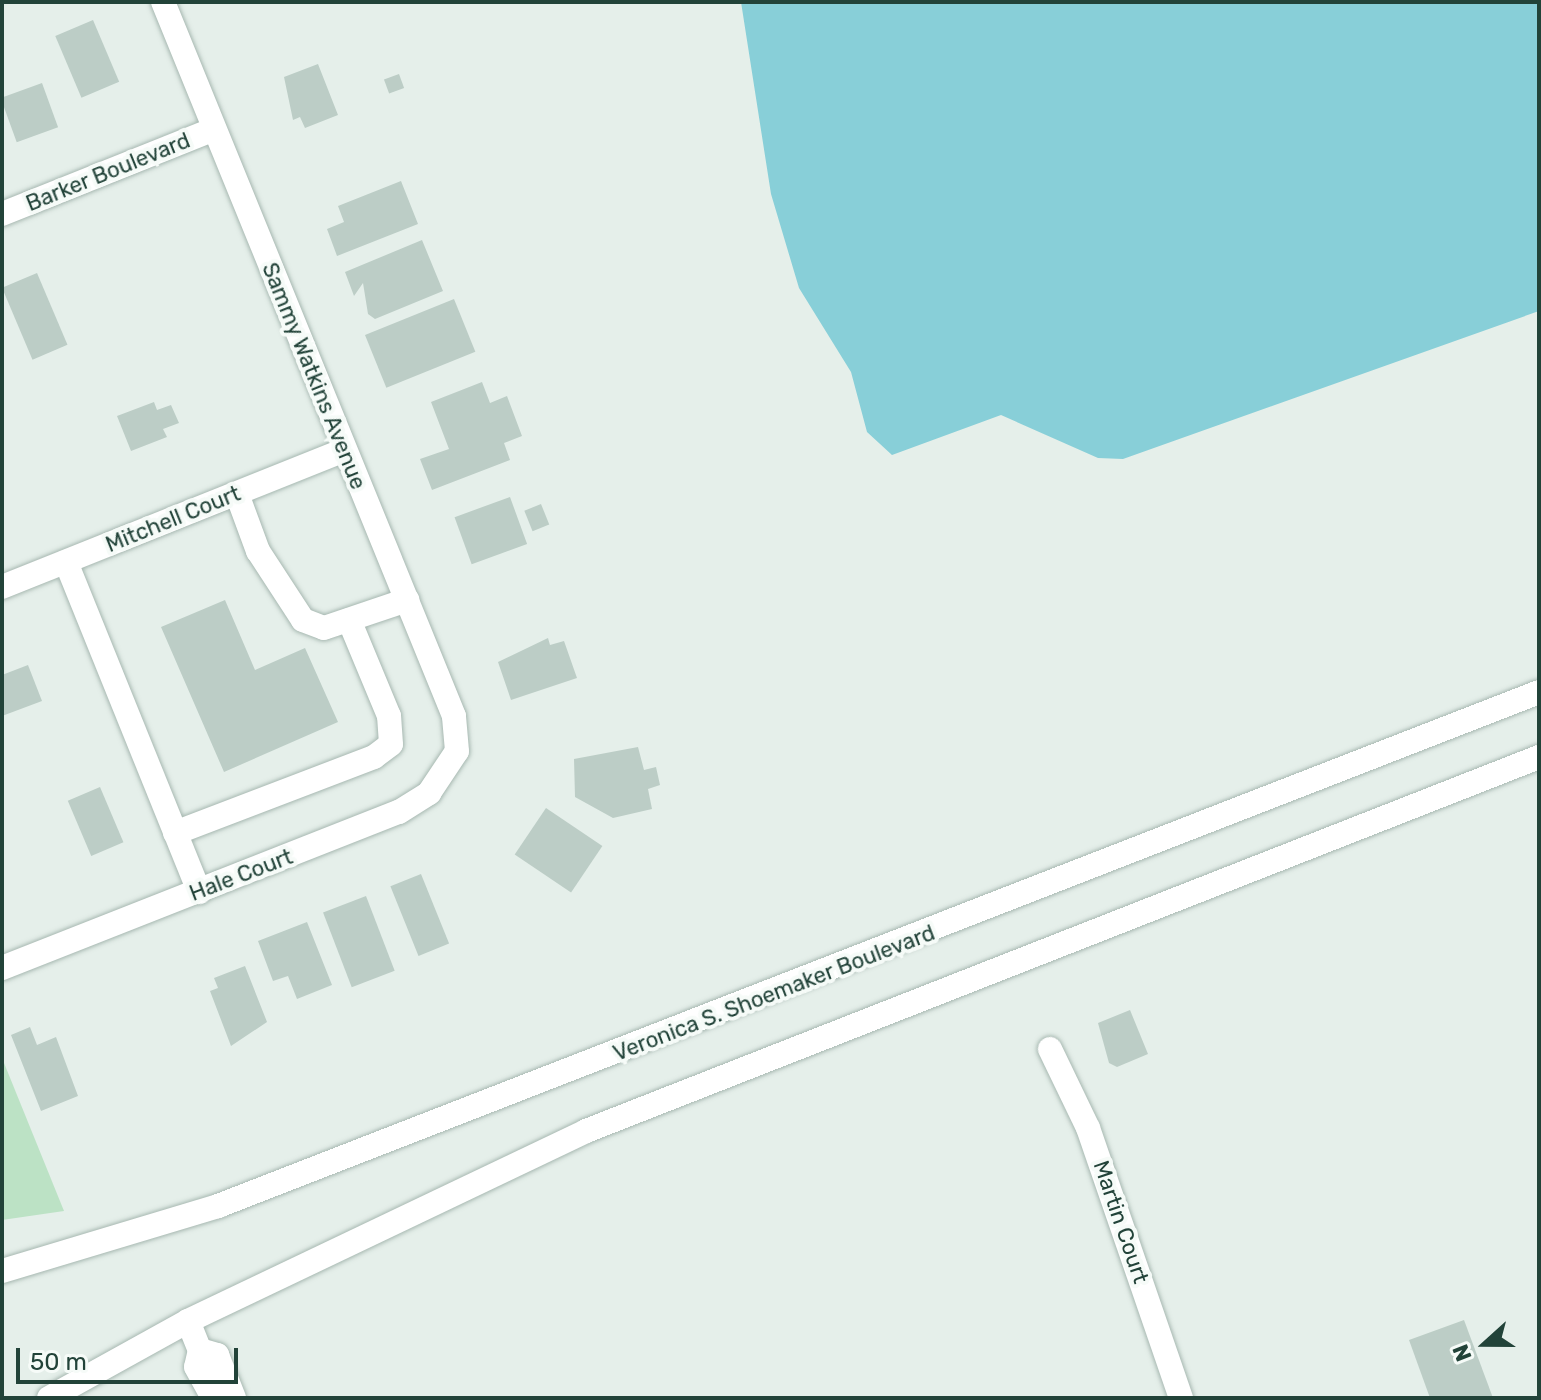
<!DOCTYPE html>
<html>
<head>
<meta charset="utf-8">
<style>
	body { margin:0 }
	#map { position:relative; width:1541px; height:1400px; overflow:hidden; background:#e5efea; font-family:Rubik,sans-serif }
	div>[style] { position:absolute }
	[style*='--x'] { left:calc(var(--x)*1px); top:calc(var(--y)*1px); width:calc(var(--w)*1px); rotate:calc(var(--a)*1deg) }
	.green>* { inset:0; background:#bce2c5 }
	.water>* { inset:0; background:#88cfd8 }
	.building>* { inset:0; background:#bccdc6; transform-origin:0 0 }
	.roads { filter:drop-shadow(0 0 2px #a7b8b1) drop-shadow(0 0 2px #a7b8b1) }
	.minor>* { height:24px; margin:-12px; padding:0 12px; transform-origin:12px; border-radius:12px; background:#fff }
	span { translate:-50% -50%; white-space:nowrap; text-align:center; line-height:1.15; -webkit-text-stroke:8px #f6fbf8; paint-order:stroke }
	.street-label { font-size:22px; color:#224339 }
	.frame { position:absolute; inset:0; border:4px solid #224339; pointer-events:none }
	.north { position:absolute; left:1445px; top:1304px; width:80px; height:80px; -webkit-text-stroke:6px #f6fbf8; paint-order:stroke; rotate:249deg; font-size:22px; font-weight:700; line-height:32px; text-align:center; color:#224339 }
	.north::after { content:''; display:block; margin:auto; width:28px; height:36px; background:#224339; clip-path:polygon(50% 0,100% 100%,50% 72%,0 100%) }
	.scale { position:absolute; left:16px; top:1348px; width:222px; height:36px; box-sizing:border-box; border:4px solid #224339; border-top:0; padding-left:10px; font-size:24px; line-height:28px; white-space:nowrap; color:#224339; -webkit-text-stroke:6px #f6fbf8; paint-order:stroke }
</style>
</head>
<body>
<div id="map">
	<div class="green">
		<div style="clip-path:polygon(2px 1058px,64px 1211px,2px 1220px)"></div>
	</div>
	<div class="water">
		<div style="clip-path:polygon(741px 2px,1539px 2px,1539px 311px,1123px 459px,1098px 458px,1001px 415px,892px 455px,867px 432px,851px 372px,799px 288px,771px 194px)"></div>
	</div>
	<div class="building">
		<div style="left:93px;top:20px;width:67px;height:41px;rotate:67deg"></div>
		<div style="clip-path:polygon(318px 64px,338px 115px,305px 128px,300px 117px,293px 120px,284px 77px)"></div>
		<div style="left:399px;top:74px;width:15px;height:16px;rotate:70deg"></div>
		<div style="left:42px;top:83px;width:47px;height:44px;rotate:70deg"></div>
		<div style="clip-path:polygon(401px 181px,418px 224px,337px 256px,327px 229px,344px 222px,338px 206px)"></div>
		<div style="clip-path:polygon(422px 240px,443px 291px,375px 319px,368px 314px,363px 283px,354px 296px,345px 272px)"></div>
		<div style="left:37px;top:273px;width:78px;height:38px;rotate:67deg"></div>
		<div style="left:454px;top:299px;width:57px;height:96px;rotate:68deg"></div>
		<div style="clip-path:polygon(482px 382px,490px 403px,507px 396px,522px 436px,504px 443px,510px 460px,432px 490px,420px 459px,449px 449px,431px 402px)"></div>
		<div style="clip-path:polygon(154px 402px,157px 410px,171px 405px,179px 423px,163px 429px,167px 437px,131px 451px,117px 416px)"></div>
		<div style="left:510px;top:497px;width:50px;height:59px;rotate:70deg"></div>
		<div style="left:541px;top:504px;width:22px;height:18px;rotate:68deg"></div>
		<div style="clip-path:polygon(225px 600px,255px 670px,305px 648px,338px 722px,224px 772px,161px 627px)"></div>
		<div style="clip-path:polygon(548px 638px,550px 645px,564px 641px,577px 678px,511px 700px,498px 662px)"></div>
		<div style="clip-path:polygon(28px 665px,42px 701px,2px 716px,2px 675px)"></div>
		<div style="clip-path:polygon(638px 747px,644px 770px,656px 767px,660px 785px,648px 789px,652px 809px,613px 818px,575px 797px,574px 759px)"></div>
		<div style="left:100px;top:787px;width:60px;height:35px;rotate:67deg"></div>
		<div style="left:546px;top:808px;width:68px;height:56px;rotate:34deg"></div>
		<div style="left:421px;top:874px;width:75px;height:33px;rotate:68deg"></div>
		<div style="left:366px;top:896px;width:80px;height:46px;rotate:69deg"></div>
		<div style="clip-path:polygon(307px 922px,332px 985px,297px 999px,288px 976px,273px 981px,258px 941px)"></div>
		<div style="clip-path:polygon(245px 966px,267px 1022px,231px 1046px,210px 991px,218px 988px,214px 978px)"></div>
		<div style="clip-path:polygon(1130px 1010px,1148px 1054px,1117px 1067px,1109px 1063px,1098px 1023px)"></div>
		<div style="clip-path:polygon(30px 1027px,37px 1045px,56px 1037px,78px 1096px,41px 1111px,11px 1035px)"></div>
		<div style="clip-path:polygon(1464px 1320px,1493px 1398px,1430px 1398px,1409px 1340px)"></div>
	</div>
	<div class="roads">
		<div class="minor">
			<div style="--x:2;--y:214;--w:228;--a:-21.8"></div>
			<div style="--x:237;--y:494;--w:61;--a:69.8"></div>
			<div style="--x:258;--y:551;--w:82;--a:56.9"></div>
			<div style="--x:303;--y:620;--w:22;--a:21"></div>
			<div style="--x:324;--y:628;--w:88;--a:-18.6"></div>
			<div style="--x:66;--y:562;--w:356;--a:68"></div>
			<div style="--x:2;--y:587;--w:368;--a:-21.8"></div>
			<div style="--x:175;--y:833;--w:213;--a:-20.9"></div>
			<div style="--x:374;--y:757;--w:21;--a:-37"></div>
			<div style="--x:391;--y:744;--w:28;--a:-94"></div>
			<div style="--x:389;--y:716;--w:104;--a:-112.6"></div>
			<div style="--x:2;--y:968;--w:427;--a:-21.5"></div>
			<div style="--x:399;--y:812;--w:36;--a:-32"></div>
			<div style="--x:429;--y:793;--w:50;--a:-56.3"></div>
			<div style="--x:457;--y:751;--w:35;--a:-95"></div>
			<div style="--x:454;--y:716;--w:771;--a:-112.17"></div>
			<div style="--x:1050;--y:1049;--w:88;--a:64.3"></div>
			<div style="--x:1088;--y:1128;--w:286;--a:71"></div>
			<div style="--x:2;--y:1271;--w:226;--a:-16.7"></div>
			<div style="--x:218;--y:1206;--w:1417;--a:-21.26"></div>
			<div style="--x:188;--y:1321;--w:31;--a:68"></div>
			<div style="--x:200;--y:1350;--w:17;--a:103"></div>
			<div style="--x:196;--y:1367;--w:35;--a:61"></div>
			<div style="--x:200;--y:1350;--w:18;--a:16"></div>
			<div style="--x:217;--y:1355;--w:46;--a:68.4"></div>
			<div style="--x:49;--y:1398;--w:159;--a:-29"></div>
			<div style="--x:188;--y:1321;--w:441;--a:-25.5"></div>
			<div style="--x:586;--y:1131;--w:1024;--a:-21.43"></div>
		</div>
	</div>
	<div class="street-label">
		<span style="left:108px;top:172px;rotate:-22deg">Barker Boulevard</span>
		<span style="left:314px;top:376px;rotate:68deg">Sammy Watkins Avenue</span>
		<span style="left:173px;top:519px;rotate:-22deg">Mitchell Court</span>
		<span style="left:241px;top:875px;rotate:-21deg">Hale Court</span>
		<span style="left:774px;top:993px;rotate:-21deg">Veronica S. Shoemaker Boulevard</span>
		<span style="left:1121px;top:1222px;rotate:71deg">Martin Court</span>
	</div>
	<div class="frame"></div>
	<div class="north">N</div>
	<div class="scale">50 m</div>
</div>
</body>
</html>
